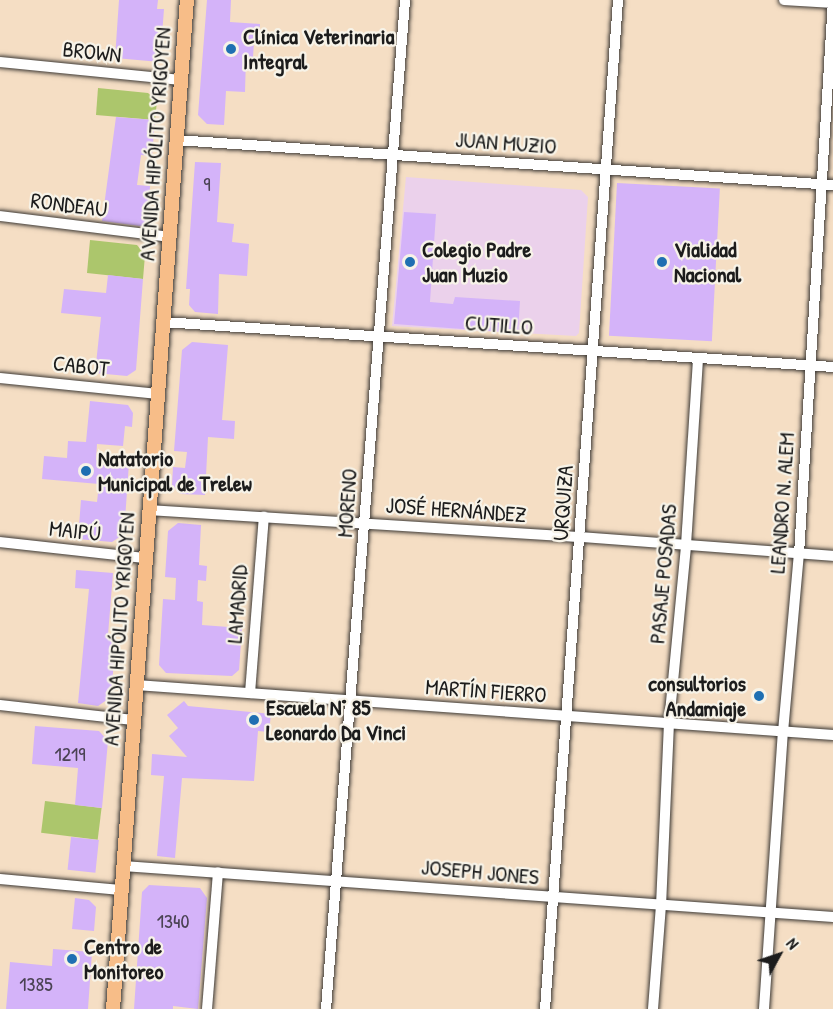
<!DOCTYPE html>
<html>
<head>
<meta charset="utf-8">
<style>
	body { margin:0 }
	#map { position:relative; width:833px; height:1009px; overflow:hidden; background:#f5dec4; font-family:"Patrick Hand",sans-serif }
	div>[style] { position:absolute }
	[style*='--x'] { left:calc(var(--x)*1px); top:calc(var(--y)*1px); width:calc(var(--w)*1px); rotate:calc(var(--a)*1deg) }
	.built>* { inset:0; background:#ebd1eb }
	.green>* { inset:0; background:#acc66c; transform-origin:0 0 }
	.building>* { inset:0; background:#d4b3f9; transform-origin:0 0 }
	.roads { filter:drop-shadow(0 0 2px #3d3935) drop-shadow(0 0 2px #3d3935) }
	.minor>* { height:10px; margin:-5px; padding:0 5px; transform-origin:5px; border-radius:5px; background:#fff }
	.major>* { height:14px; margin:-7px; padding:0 7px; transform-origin:7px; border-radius:7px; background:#f7bd88 }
	.dots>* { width:16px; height:16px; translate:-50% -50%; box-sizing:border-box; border:3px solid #f7f3e8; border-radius:50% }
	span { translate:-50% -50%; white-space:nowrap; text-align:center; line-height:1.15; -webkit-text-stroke:4.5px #f7f3e8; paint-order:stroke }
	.number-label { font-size:20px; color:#4a4253 }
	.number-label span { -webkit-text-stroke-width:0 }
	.poi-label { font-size:22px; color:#1c1c1c; font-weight:700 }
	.left { translate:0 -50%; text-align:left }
	.right { translate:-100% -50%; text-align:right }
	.street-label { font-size:22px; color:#1c1c1c }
	.north { position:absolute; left:749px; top:925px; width:60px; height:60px; -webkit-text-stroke:4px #f7f3e8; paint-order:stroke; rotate:50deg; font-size:16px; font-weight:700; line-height:24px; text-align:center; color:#1c1c1c }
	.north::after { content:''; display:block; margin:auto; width:21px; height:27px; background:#1c1c1c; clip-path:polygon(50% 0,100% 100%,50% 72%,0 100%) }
</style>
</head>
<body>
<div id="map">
	<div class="built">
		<div style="clip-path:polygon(406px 177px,581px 190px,588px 197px,579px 333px,576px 336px,392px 326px)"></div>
	</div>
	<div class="green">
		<div style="clip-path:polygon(98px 88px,148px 93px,157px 101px,155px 120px,96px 115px)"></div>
		<div style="clip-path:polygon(90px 240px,137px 245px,145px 255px,143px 279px,87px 273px)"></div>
		<div style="left:45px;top:801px;width:57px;height:32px;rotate:7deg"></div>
	</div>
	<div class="building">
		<div style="clip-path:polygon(119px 0,158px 0,157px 9px,164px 9px,160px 62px,115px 58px)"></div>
		<div style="clip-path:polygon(207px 0,231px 0,230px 22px,260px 24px,259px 43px,254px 42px,253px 57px,246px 57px,245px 92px,226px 91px,224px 125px,207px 124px,198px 115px)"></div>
		<div style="clip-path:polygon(116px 117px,155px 120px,152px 156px,141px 155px,137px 185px,150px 186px,147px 227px,102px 221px)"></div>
		<div style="clip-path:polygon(195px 162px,221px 163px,217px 222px,234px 224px,232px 242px,249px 244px,247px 276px,219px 274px,218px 314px,195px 312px,189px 305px,190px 289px,186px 289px)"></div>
		<div style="left:617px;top:183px;width:103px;height:153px;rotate:3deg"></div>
		<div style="clip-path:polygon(404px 212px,436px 214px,430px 302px,453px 304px,455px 297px,520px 301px,518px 333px,394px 324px)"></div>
		<div style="clip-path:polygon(108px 275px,143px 279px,136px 370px,127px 376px,95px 373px,101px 317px,61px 313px,64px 289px,106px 293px)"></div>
		<div style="clip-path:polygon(192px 342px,228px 345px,222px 420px,235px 421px,234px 439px,208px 437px,205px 495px,181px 494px,172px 485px,173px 467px,185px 468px,187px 452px,174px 451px,182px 350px)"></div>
		<div style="clip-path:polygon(90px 401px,128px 405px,133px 413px,132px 427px,125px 426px,123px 446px,97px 444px,96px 460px,129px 463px,124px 534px,112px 542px,78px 539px,81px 500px,97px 502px,99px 484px,42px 479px,44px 456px,67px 458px,68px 441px,86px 442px)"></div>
		<div style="clip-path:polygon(178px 523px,201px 525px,199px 565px,207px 566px,206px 581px,198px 580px,197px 601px,203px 602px,202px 625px,242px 628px,239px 670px,232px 676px,166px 673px,159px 665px,163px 599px,175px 600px,176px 578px,165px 577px,168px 531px)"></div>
		<div style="clip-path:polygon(76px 570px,113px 573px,108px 635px,116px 636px,111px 697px,98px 706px,78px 703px,89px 589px,75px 588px)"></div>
		<div style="clip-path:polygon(184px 701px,188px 706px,271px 714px,269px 732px,258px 731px,254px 781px,182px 778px,175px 858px,157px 856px,164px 776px,151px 775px,152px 754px,187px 757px,169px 736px,178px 728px,167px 715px)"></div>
		<div style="clip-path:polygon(35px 726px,99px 731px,108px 741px,102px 808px,75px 805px,78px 768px,32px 764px)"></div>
		<div style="left:71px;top:837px;width:28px;height:33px;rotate:6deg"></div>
		<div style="clip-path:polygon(149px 885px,200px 888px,207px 898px,198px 1009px,173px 1006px,173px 1009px,134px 1009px,142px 892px)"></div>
		<div style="clip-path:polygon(75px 898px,89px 900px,96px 907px,94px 931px,72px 929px)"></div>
		<div style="clip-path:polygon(53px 949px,92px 952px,88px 1009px,6px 1009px,10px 962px,52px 966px)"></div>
	</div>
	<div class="roads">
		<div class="minor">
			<div style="--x:784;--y:0;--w:49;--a:3.5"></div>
			<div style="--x:0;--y:62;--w:182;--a:5.7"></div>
			<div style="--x:176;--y:140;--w:659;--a:3.92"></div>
			<div style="--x:0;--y:216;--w:171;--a:7"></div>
			<div style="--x:163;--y:322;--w:672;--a:3.84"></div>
			<div style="--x:0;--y:378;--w:159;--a:5.8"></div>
			<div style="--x:149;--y:510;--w:433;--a:3.6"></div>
			<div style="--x:581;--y:537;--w:253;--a:4.3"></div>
			<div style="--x:0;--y:542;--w:147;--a:6.3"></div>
			<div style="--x:136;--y:685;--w:699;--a:4.1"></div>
			<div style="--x:250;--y:693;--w:177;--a:-85.5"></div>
			<div style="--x:0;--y:705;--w:134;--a:6.4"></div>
			<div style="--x:123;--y:866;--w:712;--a:4.11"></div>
			<div style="--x:0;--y:879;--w:121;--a:5.2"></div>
			<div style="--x:207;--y:1009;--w:137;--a:-85.4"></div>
			<div style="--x:326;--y:1009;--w:1012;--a:-85.52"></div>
			<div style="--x:545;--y:1009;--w:1012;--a:-85.86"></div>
			<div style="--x:653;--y:1009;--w:103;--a:-85.6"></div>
			<div style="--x:661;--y:906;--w:183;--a:-87.5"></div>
			<div style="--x:669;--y:723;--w:179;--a:-84.5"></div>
			<div style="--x:686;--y:545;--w:187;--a:-86.3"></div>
			<div style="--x:764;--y:1009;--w:278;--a:-86.1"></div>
			<div style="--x:783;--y:732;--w:179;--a:-84.9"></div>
			<div style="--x:799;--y:554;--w:555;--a:-86.49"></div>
		</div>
		<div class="major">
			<div style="--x:113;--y:1009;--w:1012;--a:-85.81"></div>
		</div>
	</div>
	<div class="dots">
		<div style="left:231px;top:49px;background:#1f6fb2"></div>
		<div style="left:410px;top:262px;background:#1f6fb2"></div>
		<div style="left:662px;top:262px;background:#1f6fb2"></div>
		<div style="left:86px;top:471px;background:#1f6fb2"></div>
		<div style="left:759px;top:696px;background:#1f6fb2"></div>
		<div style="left:254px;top:720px;background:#1f6fb2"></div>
		<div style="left:72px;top:959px;background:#1f6fb2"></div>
	</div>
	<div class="number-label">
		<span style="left:207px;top:183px">9</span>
		<span style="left:70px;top:753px">1219</span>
		<span style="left:173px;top:920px">1340</span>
		<span style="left:36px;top:983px">1385</span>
	</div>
	<div class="poi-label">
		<span class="left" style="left:243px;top:49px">Clínica Veterinaria<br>Integral</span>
		<span class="left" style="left:422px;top:262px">Colegio Padre<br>Juan Muzio</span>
		<span class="left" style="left:674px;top:262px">Vialidad<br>Nacional</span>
		<span class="left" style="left:98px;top:471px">Natatorio<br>Municipal de Trelew</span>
		<span class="right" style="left:746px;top:696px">consultorios<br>Andamiaje</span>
		<span class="left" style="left:266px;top:720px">Escuela N° 85<br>Leonardo Da Vinci</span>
		<span class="left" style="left:84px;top:959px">Centro de<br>Monitoreo</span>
	</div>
	<div class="street-label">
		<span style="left:92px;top:52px;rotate:6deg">BROWN</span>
		<span style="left:506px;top:143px;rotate:4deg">JUAN MUZIO</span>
		<span style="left:155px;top:144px;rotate:-86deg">AVENIDA HIPÓLITO YRIGOYEN</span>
		<span style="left:69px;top:205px;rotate:7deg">RONDEAU</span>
		<span style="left:499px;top:325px;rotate:4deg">CUTILLO</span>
		<span style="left:81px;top:366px;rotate:6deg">CABOT</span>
		<span style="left:347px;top:503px;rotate:-86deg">MORENO</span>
		<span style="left:563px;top:503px;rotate:-86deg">URQUIZA</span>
		<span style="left:782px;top:503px;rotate:-86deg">LEANDRO N. ALEM</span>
		<span style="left:456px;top:510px;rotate:4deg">JOSÉ HERNÁNDEZ</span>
		<span style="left:75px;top:531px;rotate:6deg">MAIPÚ</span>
		<span style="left:663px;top:574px;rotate:-85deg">PASAJE POSADAS</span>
		<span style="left:237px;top:604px;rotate:-86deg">LAMADRID</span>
		<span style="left:119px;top:629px;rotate:-86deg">AVENIDA HIPÓLITO YRIGOYEN</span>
		<span style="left:486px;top:691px;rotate:4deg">MARTÍN FIERRO</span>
		<span style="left:480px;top:872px;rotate:5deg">JOSEPH JONES</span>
	</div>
	<div class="north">N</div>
</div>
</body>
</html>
